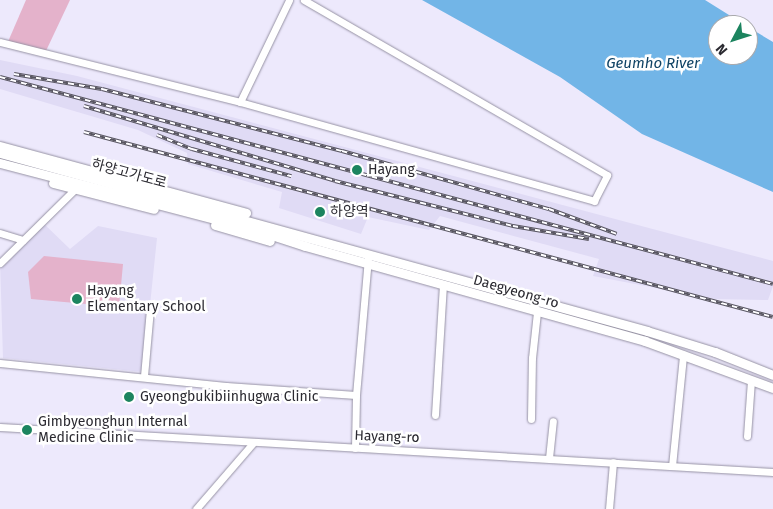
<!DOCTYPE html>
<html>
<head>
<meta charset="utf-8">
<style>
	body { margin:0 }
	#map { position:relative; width:773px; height:509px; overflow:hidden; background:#ede9fc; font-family:"Fira Sans","Noto Sans KR",sans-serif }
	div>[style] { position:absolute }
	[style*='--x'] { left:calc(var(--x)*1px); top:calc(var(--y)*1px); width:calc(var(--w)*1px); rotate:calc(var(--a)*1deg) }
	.built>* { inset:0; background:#e0dbf5 }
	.green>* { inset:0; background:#e4b2cb }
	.water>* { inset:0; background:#72b5e7 }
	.roads { filter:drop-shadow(0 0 1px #9692a4) drop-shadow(0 0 1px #9692a4) }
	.minor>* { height:7px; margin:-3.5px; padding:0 3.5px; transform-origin:3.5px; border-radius:3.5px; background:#fff }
	.major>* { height:9px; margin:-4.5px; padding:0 4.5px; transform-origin:4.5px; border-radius:4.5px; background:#fff }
	.rail>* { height:4px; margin-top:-2px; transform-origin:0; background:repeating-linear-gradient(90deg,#fff 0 5.5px,#585660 0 11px); box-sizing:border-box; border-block:1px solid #585660 }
	.dots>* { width:14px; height:14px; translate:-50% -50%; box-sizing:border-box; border:2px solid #fff; border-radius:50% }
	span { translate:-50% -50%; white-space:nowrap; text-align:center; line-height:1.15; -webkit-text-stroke:5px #fff; paint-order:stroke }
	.poi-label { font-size:14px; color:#2b2a31 }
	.left { translate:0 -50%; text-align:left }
	.street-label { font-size:14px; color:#2b2a31 }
	.water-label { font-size:15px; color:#104365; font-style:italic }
	.north { position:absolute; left:708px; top:15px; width:50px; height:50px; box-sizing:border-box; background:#fff; border:1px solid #aaaaad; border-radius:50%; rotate:230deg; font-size:14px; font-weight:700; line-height:20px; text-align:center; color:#2b2a31 }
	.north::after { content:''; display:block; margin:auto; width:18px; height:22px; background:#1c845f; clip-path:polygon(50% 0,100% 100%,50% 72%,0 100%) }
</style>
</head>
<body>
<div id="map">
	<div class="built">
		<div style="clip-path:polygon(0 60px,77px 76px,773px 261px,773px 286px,768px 300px,714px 299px,593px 276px,599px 259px,440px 216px,429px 230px,368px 217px,361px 234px,279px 208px,282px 192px,188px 164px,187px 153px,138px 130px,0 89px)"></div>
		<div style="clip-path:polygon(41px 221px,70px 249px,98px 226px,157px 238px,143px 372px,3px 358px,0 261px)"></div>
	</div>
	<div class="green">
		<div style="clip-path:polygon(26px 0,70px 0,45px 53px,7px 44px)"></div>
		<div style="clip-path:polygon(44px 256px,123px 264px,119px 307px,31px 299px,28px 272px)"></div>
	</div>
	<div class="water">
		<div style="clip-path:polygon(422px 0,705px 0,745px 25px,718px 25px,718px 55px,748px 55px,748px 27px,773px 42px,773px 192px,642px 134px,560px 77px)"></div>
	</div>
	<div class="roads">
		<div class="minor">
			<div style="--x:0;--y:42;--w:247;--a:14"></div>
			<div style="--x:240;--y:102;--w:368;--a:15.6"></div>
			<div style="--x:594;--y:201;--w:29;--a:-63"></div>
			<div style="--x:607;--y:175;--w:350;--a:-150"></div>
			<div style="--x:240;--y:102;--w:113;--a:-64.3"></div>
			<div style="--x:0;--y:233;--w:24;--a:17"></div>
			<div style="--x:0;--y:263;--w:105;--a:-44.6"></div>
			<div style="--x:0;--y:363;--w:227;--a:5.8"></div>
			<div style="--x:226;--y:386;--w:130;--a:4"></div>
			<div style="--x:144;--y:376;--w:67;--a:-84.9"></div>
			<div style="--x:435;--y:415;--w:130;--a:-86.5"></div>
			<div style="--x:531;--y:419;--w:61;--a:-89.1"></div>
			<div style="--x:532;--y:358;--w:46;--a:-83.8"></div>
			<div style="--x:0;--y:427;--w:774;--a:3.33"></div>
			<div style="--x:747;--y:436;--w:56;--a:-85.9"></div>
			<div style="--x:355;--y:448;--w:53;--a:-88.9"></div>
			<div style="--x:356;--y:395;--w:137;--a:-85"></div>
			<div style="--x:549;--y:458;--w:37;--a:-84"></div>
			<div style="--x:672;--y:466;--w:112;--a:-84.3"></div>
			<div style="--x:196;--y:509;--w:87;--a:-49.2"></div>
			<div style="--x:609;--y:509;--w:47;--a:-85.1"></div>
		</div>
		<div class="major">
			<div style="--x:0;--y:146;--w:255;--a:15.2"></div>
			<div style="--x:0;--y:153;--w:671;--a:15.38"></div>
			<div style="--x:647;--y:331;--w:71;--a:17.2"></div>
			<div style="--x:715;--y:352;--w:62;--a:21.6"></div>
			<div style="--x:0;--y:163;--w:258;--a:14.6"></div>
			<div style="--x:250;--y:228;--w:58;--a:18.1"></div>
			<div style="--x:305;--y:246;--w:353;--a:15.6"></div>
			<div style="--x:645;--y:341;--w:136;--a:20.2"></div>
			<div style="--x:53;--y:183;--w:104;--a:14.4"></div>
			<div style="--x:215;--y:225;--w:57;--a:16.2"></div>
		</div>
	</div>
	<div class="rail">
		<div style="--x:14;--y:74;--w:89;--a:9.7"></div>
		<div style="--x:102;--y:89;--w:248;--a:14.5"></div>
		<div style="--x:342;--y:151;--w:215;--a:15.7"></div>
		<div style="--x:549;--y:209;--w:72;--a:20.2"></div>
		<div style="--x:0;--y:77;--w:800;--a:14.99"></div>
		<div style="--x:84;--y:106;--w:262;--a:16.6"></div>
		<div style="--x:335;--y:181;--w:184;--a:14.2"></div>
		<div style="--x:513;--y:226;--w:77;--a:9.7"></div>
		<div style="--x:84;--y:132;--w:713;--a:15.03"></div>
		<div style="--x:157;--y:135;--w:38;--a:22"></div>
		<div style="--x:192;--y:149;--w:103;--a:15.3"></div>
	</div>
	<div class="dots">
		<div style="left:357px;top:170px;background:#1c845f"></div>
		<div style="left:320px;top:212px;background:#1c845f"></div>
		<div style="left:77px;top:299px;background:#1c845f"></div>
		<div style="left:129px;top:397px;background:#1c845f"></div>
		<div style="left:27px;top:430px;background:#1c845f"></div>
	</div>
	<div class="poi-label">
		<span class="left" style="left:368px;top:170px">Hayang</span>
		<span class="left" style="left:330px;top:212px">하양역</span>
		<span class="left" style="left:87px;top:299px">Hayang<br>Elementary School</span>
		<span class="left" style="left:140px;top:397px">Gyeongbukibiinhugwa Clinic</span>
		<span class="left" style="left:38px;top:430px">Gimbyeonghun Internal<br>Medicine Clinic</span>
	</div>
	<div class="street-label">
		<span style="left:129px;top:174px;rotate:15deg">하양고가도로</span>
		<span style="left:516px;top:292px;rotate:16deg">Daegyeong-ro</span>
		<span style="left:387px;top:437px;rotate:2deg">Hayang-ro</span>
	</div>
	<div class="water-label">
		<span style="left:653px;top:64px">Geumho River</span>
	</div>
	<div class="north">N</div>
</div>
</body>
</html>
